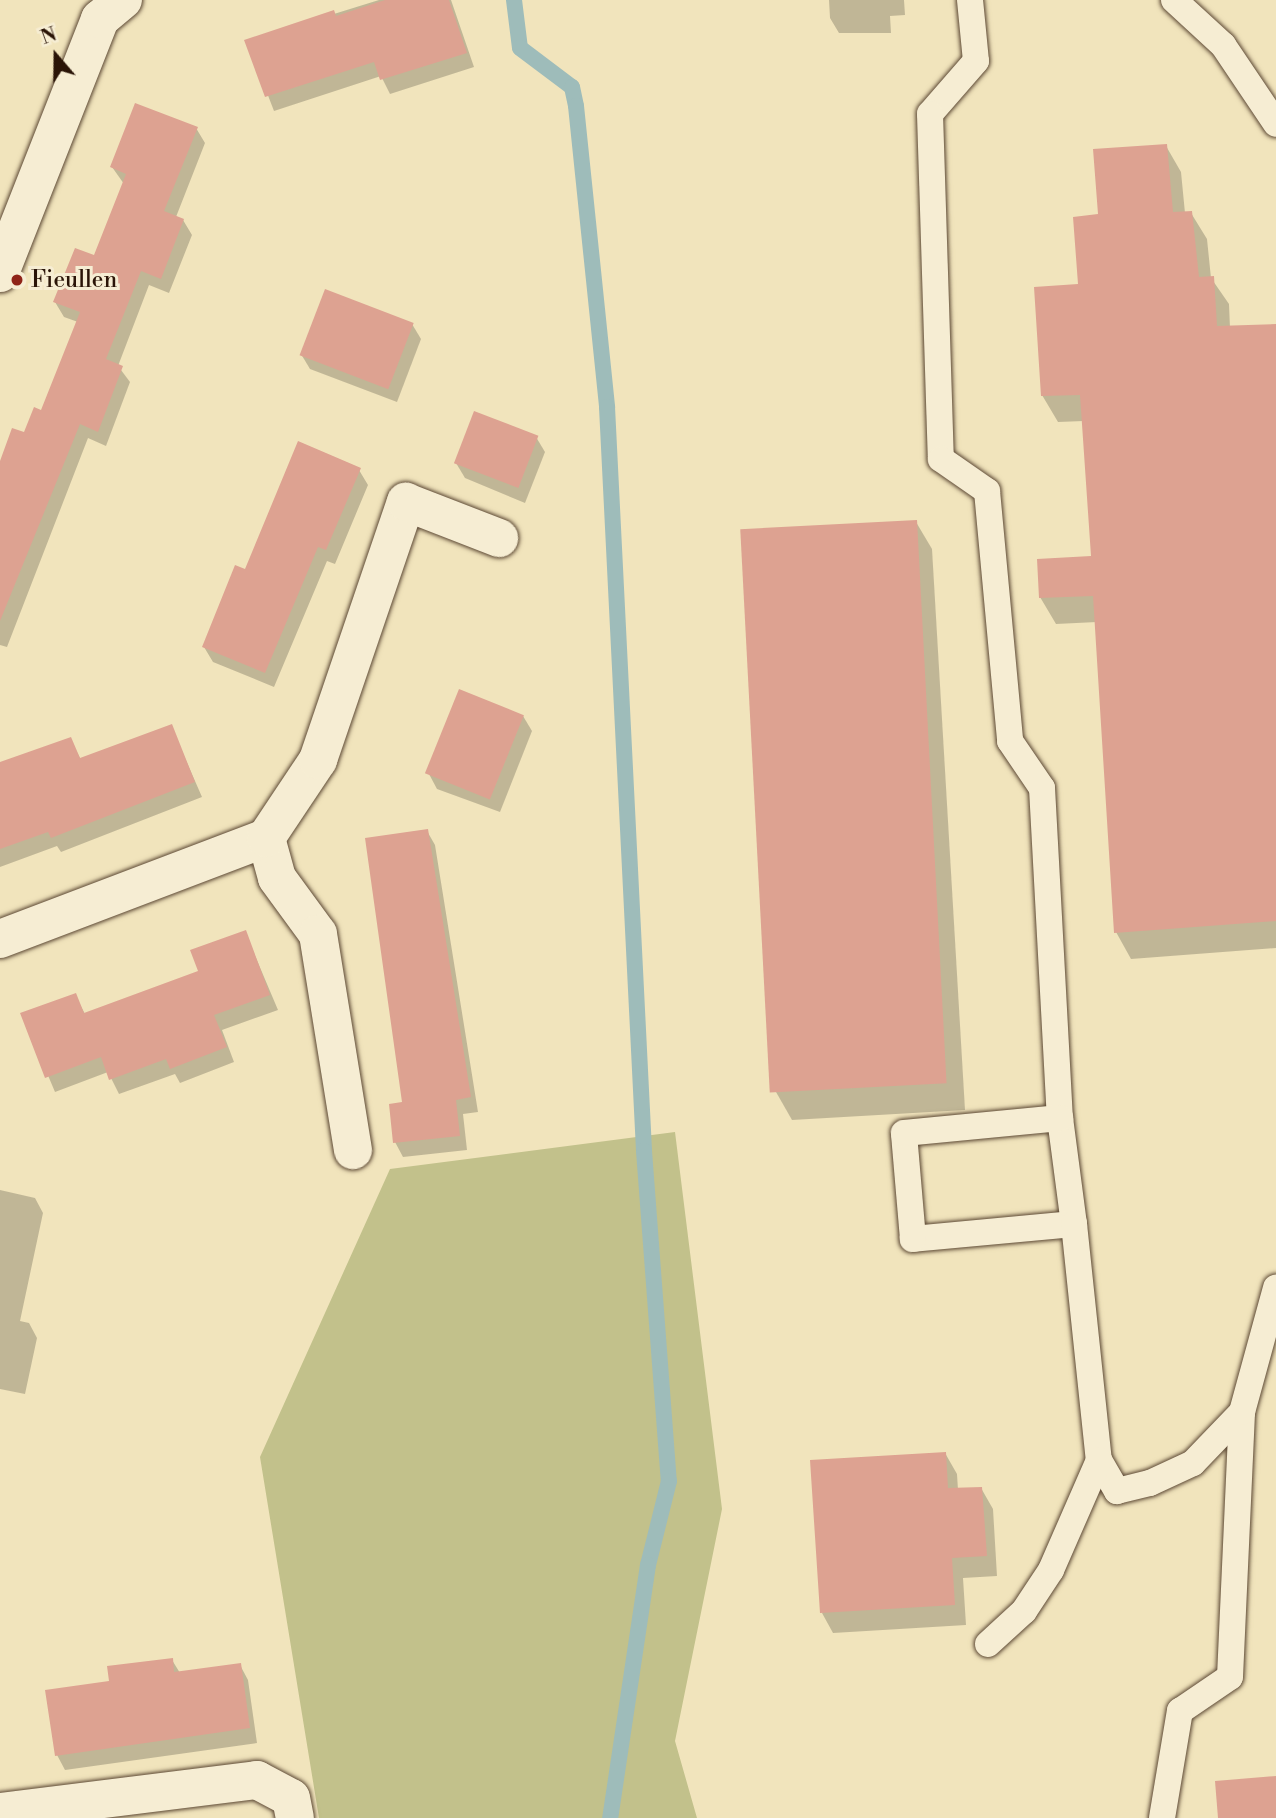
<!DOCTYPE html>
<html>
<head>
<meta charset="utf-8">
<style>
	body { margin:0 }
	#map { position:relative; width:1276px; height:1818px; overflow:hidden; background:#f1e4bc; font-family:"Libre Bodoni",serif }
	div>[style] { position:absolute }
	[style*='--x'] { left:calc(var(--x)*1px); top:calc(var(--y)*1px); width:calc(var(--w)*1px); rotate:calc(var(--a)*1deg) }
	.green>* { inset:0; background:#c2c18b }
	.shadow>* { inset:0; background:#0003 }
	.stream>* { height:16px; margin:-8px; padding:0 8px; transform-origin:8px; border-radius:8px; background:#9ebcba }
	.building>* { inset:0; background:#dda291; transform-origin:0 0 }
	.roads { filter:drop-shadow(0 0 2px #5c4834) drop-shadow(0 0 2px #5c4834) }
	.service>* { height:26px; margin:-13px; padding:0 13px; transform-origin:13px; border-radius:13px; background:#f6edd3 }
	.minor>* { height:38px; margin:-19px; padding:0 19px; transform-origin:19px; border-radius:19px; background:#f6edd3 }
	.dots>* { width:19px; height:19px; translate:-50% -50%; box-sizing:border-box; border:4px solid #f6edd3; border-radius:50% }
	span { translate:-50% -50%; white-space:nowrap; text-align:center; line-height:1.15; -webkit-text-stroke:6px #f6edd3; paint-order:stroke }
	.poi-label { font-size:23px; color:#2a1407 }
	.left { translate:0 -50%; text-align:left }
	.north { position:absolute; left:21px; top:21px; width:70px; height:70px; -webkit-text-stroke:5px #f6edd3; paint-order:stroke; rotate:340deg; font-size:19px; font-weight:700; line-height:28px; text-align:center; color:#2a1407 }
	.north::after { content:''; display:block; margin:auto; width:24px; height:32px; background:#2a1407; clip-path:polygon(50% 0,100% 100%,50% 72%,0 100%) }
</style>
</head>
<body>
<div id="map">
	<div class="green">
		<div style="clip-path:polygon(675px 1132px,722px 1509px,675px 1741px,697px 1818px,319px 1818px,260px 1457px,390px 1169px)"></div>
	</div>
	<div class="shadow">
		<div style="clip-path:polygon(379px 0,451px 0,474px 67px,390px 94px,381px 76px,274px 111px,247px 41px)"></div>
		<div style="clip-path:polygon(829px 0,904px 0,905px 15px,890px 16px,891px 33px,839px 33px,830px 18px)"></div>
		<div style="clip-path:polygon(196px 128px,205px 143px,176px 217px,183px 220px,192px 235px,169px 293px,149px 285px,118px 366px,130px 382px,106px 446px,88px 438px,7px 647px,0 645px,0 465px,42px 412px,78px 322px,64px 317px,55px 302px,95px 257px,124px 184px,112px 167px)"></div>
		<div style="clip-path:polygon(1166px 146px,1181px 172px,1185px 213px,1191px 213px,1207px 239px,1211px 278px,1229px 304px,1230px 328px,1276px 326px,1276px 948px,1131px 959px,1116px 932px,1097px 622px,1056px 624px,1040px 597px,1093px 558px,1084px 421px,1058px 422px,1042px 395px,1100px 216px)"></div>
		<div style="clip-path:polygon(412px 324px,421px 339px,397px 402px,310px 369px,301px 354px)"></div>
		<div style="clip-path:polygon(536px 437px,545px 452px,525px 503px,465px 478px,456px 463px)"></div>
		<div style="clip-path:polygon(359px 470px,368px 485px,335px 564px,327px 561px,274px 687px,213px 662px,204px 647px,246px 571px)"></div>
		<div style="clip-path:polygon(916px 522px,932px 549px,965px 1110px,792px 1120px,776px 1092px)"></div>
		<div style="clip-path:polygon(523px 716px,532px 731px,500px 812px,437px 789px,429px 774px)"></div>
		<div style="clip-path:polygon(171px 726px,202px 797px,61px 852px,57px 846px,0 867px,0 782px,70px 739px,81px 760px)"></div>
		<div style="clip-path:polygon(427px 831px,435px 845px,478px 1112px,463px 1114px,467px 1150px,403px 1157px,395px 1142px,404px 1104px)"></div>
		<div style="clip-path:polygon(245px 932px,278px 1010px,222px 1030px,234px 1062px,180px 1083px,175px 1074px,119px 1094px,108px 1072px,55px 1092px,22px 1014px,75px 995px,85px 1014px,201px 972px)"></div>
		<div style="clip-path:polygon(0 1190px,35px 1198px,43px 1213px,20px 1321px,29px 1323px,37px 1338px,25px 1394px,0 1389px)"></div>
		<div style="clip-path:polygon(945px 1453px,957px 1474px,958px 1490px,981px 1488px,993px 1509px,997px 1576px,963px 1578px,966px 1625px,833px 1633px,822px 1613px)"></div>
		<div style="clip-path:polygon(172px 1660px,180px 1673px,240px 1665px,248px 1680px,257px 1743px,65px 1770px,57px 1755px)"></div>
	</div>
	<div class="stream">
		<div style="--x:514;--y:0;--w:48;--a:82.9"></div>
		<div style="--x:520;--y:48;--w:65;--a:36.9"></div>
		<div style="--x:572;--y:87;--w:19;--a:78"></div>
		<div style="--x:576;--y:106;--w:303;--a:84.1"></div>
		<div style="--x:607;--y:407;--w:745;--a:87.15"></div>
		<div style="--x:644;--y:1151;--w:331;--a:85.7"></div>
		<div style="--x:669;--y:1481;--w:87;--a:104"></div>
		<div style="--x:648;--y:1565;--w:256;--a:98.5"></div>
	</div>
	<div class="building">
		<div style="clip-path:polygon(385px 0,449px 0,467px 53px,380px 80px,374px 62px,265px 97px,244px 40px,334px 10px,336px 16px)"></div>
		<div style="clip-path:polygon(135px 103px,198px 127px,164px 211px,184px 219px,161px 279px,141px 271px,106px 359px,123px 366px,98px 432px,80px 424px,0 621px,0 461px,12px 428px,24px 432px,34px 407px,41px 410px,80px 312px,53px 302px,75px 248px,94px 255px,126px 174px,110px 167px)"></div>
		<div style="clip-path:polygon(1167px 144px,1173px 212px,1192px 211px,1199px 277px,1214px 276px,1217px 326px,1276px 324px,1276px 921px,1114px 933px,1093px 596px,1039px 598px,1037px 559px,1091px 556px,1080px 395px,1041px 396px,1034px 287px,1078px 284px,1073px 217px,1098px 214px,1093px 149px)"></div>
		<div style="left:325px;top:289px;width:95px;height:71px;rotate:21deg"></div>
		<div style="left:474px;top:411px;width:69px;height:56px;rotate:21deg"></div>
		<div style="clip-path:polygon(298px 441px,361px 468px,326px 550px,318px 547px,265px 673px,202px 647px,235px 565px,245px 569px)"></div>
		<div style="left:917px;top:520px;width:564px;height:177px;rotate:87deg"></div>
		<div style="left:459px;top:689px;width:70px;height:91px;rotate:22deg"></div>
		<div style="clip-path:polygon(172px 724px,195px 782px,51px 838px,48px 832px,0 849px,0 762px,71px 737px,80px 758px)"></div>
		<div style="clip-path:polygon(428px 829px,471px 1097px,456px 1100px,460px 1136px,393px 1143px,389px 1104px,402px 1102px,365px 838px)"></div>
		<div style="clip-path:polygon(246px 930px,270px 995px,214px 1015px,227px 1047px,170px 1069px,166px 1059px,109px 1080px,101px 1057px,45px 1078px,20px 1013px,76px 993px,84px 1013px,198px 971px,190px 950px)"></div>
		<div style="clip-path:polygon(946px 1452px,948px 1488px,982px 1487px,987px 1556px,952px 1558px,955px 1605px,820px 1613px,810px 1460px)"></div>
		<div style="clip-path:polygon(173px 1658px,174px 1672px,241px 1663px,250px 1728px,55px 1756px,45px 1690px,109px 1681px,107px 1666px)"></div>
		<div style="clip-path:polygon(1276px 1776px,1276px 1818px,1218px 1818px,1215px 1781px)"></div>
	</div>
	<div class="roads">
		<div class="service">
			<div style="--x:970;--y:0;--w:61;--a:84.4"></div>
			<div style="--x:976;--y:61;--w:70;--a:131"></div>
			<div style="--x:930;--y:114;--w:345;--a:88.2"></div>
			<div style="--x:941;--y:459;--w:56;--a:34.8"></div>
			<div style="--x:987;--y:491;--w:251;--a:84.7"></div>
			<div style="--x:1010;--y:741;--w:57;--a:55.8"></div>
			<div style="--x:1042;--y:788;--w:330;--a:86.9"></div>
			<div style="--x:1060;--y:1118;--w:107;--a:82.5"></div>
			<div style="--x:1074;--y:1224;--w:162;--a:174.7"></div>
			<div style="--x:913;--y:1239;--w:106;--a:-94.9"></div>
			<div style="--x:904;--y:1133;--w:157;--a:-5.5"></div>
			<div style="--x:1174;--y:0;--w:67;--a:42.6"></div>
			<div style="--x:1223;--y:45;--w:95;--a:56.1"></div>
			<div style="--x:1074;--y:1224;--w:237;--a:84"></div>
			<div style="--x:1099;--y:1460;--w:36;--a:60"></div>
			<div style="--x:1117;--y:1491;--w:34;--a:-14"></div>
			<div style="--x:1150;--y:1483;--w:47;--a:-24.9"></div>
			<div style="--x:1193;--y:1463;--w:71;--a:-46.1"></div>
			<div style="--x:988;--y:1644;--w:49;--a:-42.5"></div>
			<div style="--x:1024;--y:1611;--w:49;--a:-56.6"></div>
			<div style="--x:1051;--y:1570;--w:120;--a:-66.4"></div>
			<div style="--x:1162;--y:1818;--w:109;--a:-80.5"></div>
			<div style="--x:1180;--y:1711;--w:60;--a:-34.2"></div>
			<div style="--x:1230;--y:1677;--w:265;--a:-87.4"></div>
			<div style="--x:1242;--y:1412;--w:129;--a:-74.7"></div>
		</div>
		<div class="minor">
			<div style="--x:0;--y:273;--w:273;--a:-68.5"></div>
			<div style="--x:100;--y:19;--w:30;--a:-40"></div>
			<div style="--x:266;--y:838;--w:41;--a:74.6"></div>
			<div style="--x:277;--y:878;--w:69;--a:53.8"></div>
			<div style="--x:318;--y:934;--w:219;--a:80.8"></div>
			<div style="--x:0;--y:939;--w:285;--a:-20.8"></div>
			<div style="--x:266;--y:838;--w:94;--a:-56.3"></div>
			<div style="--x:318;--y:760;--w:273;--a:-71.2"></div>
			<div style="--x:406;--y:502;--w:100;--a:21.2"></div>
			<div style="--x:0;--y:1812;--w:259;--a:-7.1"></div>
			<div style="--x:257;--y:1780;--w:38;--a:28"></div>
			<div style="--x:291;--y:1798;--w:20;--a:79"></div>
		</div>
	</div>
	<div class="dots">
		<div style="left:17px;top:280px;background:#8f2418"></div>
	</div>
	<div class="poi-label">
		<span class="left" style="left:31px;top:280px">Fieullen</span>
	</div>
	<div class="north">N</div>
</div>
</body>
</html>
